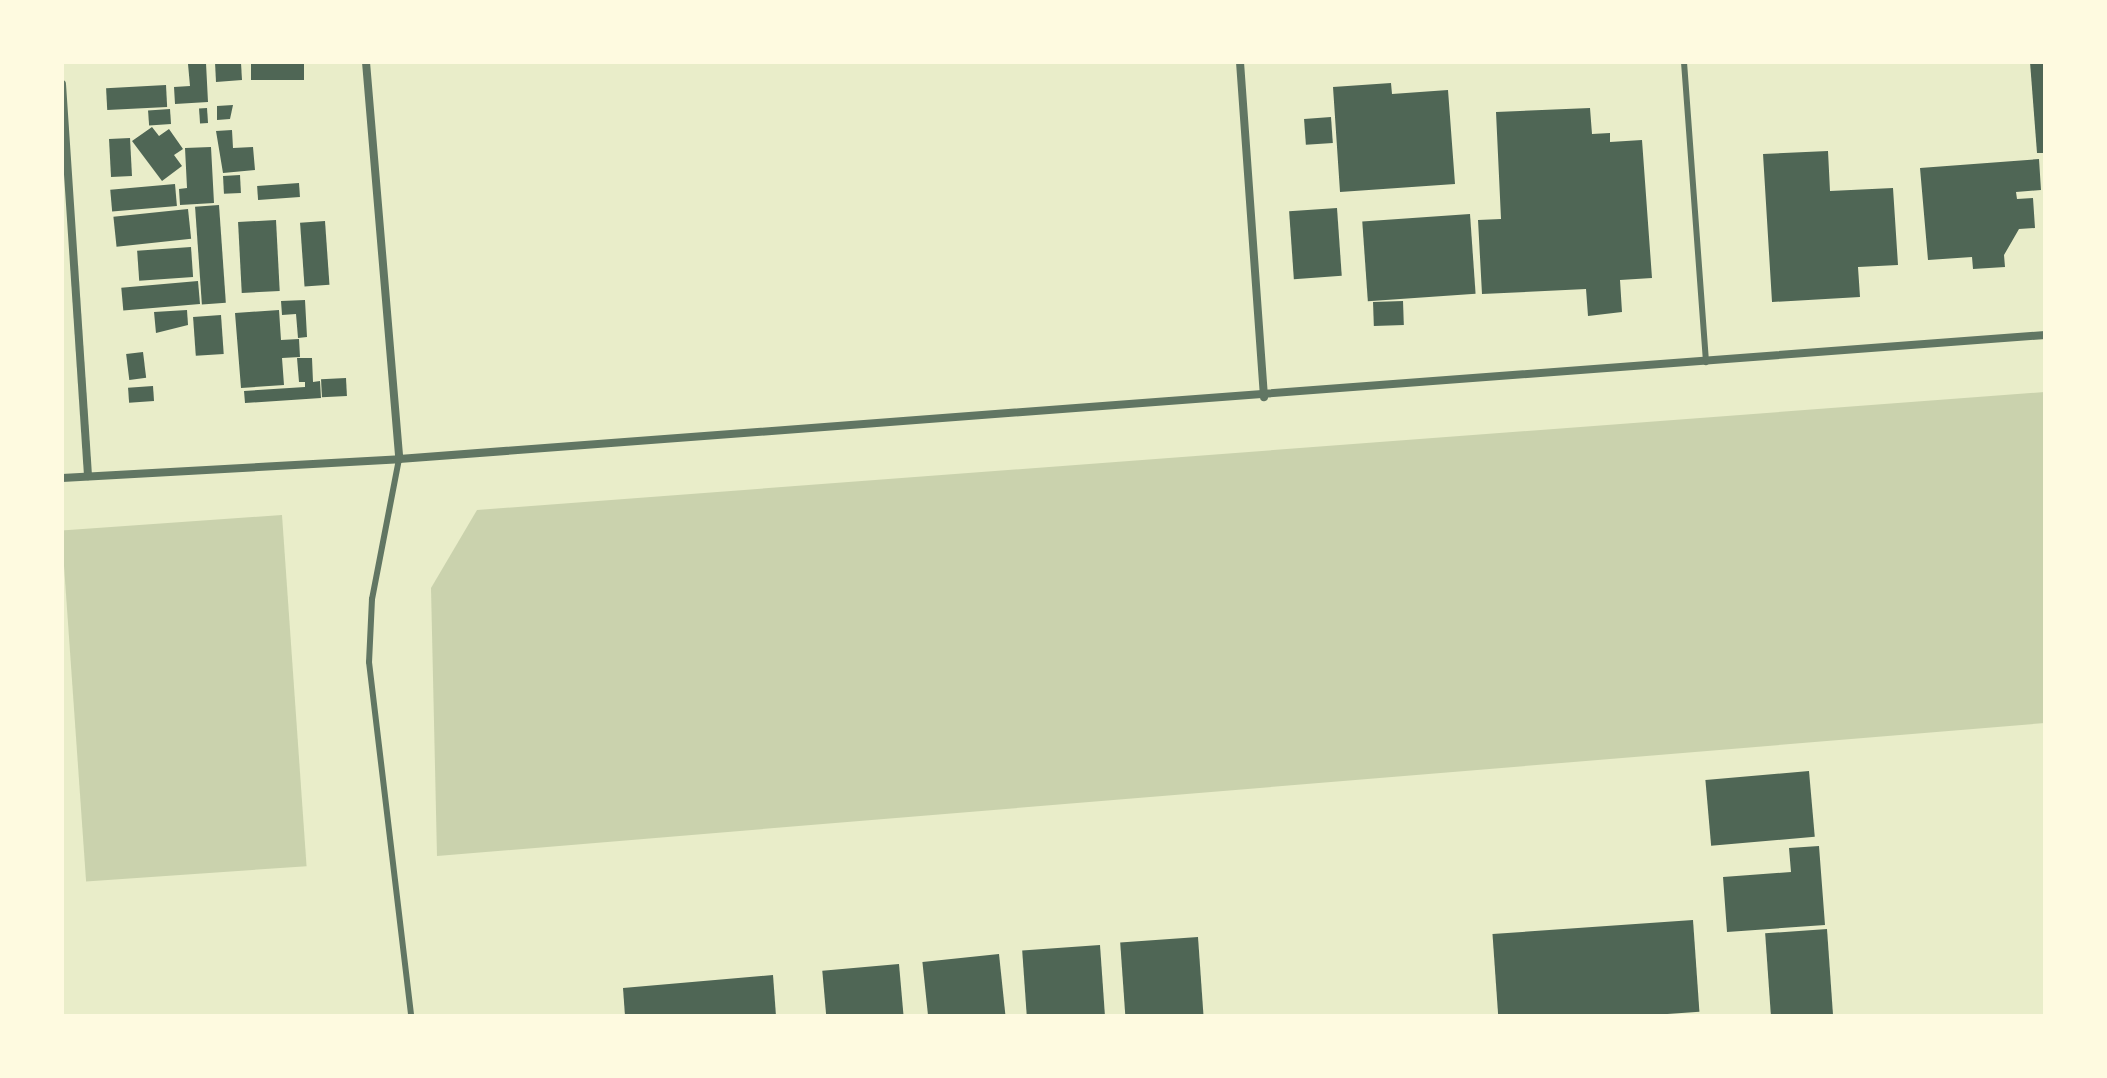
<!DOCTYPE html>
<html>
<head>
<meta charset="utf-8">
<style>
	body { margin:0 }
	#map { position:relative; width:2107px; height:1078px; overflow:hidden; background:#e9edc9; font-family:Spectral,serif }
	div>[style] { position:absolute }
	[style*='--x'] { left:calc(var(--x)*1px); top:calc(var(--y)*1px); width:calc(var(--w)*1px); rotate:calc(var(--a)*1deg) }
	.green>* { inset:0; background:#cad2ad; transform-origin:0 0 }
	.building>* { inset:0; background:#4f6655; transform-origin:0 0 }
	.service>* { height:6px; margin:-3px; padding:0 3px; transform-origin:3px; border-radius:3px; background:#617663 }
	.minor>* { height:8px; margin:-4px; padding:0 4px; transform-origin:4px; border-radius:4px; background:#617663 }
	span { translate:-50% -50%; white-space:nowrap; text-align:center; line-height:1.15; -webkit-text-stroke:7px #fefae0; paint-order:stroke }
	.frame { position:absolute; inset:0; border:64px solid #fefae0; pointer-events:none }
</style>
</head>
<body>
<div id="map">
	<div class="green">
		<div style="clip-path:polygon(2045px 392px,2045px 723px,437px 856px,431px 588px,477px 510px)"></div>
		<div style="left:282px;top:515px;width:352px;height:221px;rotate:86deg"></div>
	</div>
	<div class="building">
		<div style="clip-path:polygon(215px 62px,241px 63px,242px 80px,216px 82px)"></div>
		<div style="left:251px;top:62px;width:53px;height:18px"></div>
		<div style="clip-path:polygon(2030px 62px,2045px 62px,2045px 153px,2037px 153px)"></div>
		<div style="clip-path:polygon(206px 63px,208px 102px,175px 104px,174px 87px,190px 86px,188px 64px)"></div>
		<div style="clip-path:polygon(1391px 83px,1392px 94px,1448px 90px,1455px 184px,1340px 192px,1333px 87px)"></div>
		<div style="left:166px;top:85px;width:22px;height:60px;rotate:87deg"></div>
		<div style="clip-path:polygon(233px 105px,230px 119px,217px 120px,217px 106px)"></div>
		<div style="left:207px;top:108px;width:15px;height:8px;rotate:86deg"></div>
		<div style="clip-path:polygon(1590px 108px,1592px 134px,1610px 133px,1610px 142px,1642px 140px,1652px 278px,1620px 280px,1622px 312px,1588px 316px,1586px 289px,1482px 294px,1478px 220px,1501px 219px,1496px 112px)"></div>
		<div style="left:170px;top:109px;width:15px;height:22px;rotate:86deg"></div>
		<div style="left:1331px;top:117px;width:26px;height:27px;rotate:86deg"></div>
		<div style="clip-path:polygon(152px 127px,159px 136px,169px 129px,183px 149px,174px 155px,182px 166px,162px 181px,132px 141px)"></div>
		<div style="clip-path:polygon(232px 130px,233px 148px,253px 147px,255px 170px,223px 173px,216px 131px)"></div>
		<div style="left:130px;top:138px;width:38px;height:21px;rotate:87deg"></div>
		<div style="clip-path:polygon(211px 147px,214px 203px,180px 205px,179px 189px,187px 188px,185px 148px)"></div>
		<div style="clip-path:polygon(1828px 151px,1830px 191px,1893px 188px,1898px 265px,1858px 267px,1860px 297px,1772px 302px,1763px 154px)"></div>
		<div style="clip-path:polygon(2039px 159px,2041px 190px,2016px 192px,2017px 199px,2033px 198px,2035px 228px,2019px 229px,2004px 255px,2005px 267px,1973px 269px,1972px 257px,1928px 260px,1920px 168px)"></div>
		<div style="left:240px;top:175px;width:18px;height:17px;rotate:87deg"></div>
		<div style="left:299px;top:183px;width:14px;height:42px;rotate:86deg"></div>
		<div style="left:175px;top:184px;width:22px;height:65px;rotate:85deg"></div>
		<div style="left:219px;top:205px;width:98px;height:24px;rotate:86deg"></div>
		<div style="left:1337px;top:208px;width:68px;height:48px;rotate:86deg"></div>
		<div style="left:188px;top:209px;width:30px;height:75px;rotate:84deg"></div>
		<div style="left:1470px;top:214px;width:80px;height:108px;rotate:86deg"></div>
		<div style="left:276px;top:220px;width:71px;height:38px;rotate:87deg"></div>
		<div style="left:325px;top:221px;width:64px;height:25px;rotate:86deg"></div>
		<div style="left:191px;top:247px;width:30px;height:54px;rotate:86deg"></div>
		<div style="left:198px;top:281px;width:23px;height:77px;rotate:85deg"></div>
		<div style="clip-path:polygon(305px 300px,307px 337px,298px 338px,296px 314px,282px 315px,281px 301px)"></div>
		<div style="left:1403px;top:301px;width:24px;height:30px;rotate:88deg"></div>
		<div style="clip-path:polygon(187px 310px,188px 325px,156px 333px,154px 312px)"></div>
		<div style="clip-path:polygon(279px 310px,281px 340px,299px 339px,300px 357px,282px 358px,284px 385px,241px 388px,235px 313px)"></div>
		<div style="left:221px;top:315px;width:39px;height:28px;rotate:86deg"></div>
		<div style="left:143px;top:352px;width:26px;height:17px;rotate:83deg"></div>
		<div style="clip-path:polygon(297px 358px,312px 358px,313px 382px,320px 381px,321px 398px,245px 403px,244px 391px,305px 387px,305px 382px,299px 382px)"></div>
		<div style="left:346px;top:378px;width:18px;height:25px;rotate:87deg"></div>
		<div style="left:153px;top:386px;width:15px;height:25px;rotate:86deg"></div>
		<div style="left:1809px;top:771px;width:66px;height:104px;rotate:85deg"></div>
		<div style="clip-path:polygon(1819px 846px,1825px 925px,1727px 932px,1723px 877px,1791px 872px,1789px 848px)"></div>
		<div style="left:1693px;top:920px;width:92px;height:201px;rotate:86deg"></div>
		<div style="left:1827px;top:929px;width:87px;height:62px;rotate:86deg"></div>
		<div style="left:1198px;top:937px;width:79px;height:78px;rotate:86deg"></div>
		<div style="left:1100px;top:945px;width:71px;height:78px;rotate:86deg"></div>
		<div style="left:999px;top:954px;width:62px;height:77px;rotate:84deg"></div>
		<div style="left:899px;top:964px;width:52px;height:77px;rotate:85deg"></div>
		<div style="clip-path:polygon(773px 975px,776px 1016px,625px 1016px,623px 988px)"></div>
	</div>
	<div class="service">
		<div style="--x:1684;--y:62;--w:301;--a:85.8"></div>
		<div style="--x:399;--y:459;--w:143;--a:100.9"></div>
		<div style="--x:372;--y:599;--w:63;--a:92.7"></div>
		<div style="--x:369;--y:662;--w:356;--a:83.2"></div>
	</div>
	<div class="minor">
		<div style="--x:366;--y:62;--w:398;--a:85.2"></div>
		<div style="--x:1240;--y:62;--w:336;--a:85.9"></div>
		<div style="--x:62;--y:84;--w:393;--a:86.2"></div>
		<div style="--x:62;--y:478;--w:338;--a:-3.2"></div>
		<div style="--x:399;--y:459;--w:1651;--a:-4.31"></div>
	</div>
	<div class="frame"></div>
</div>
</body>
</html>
